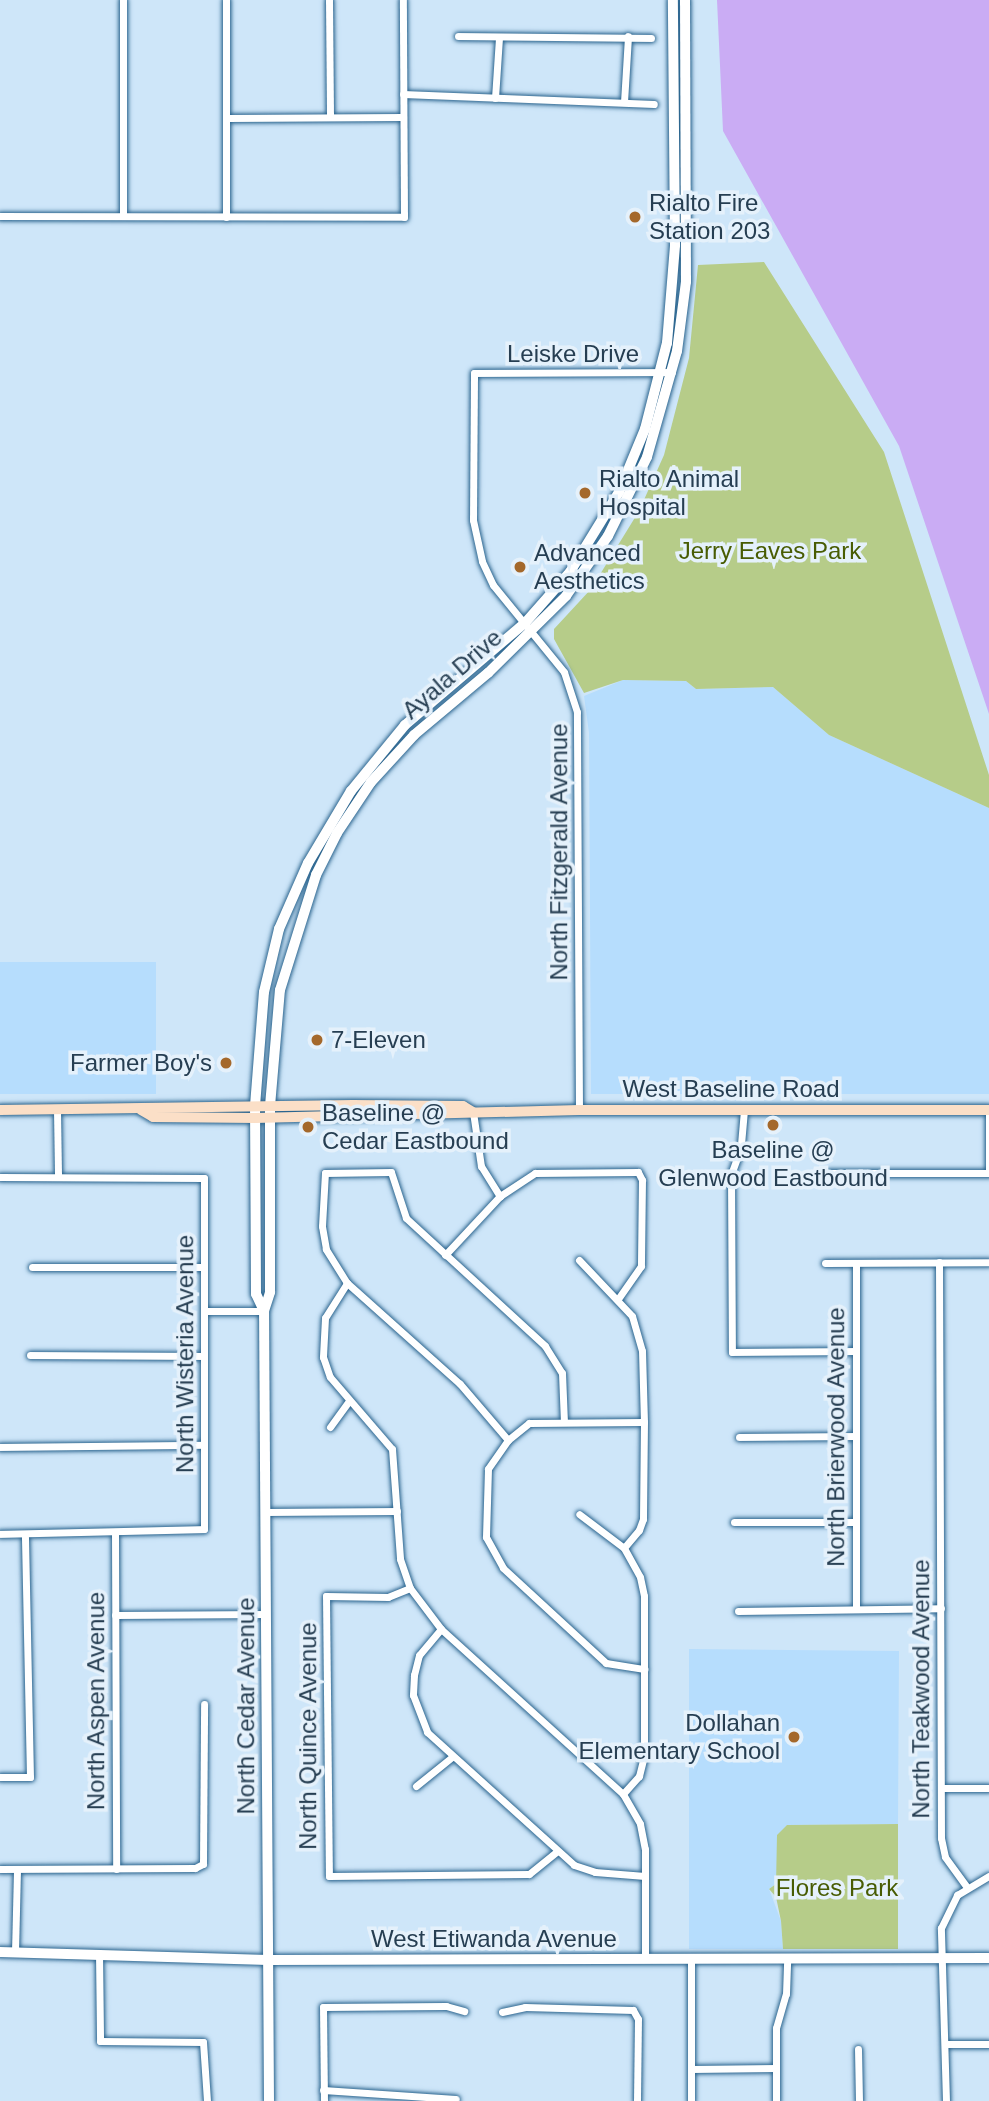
<!DOCTYPE html>
<html>
<head>
<meta charset="utf-8">
<style>
	body { margin:0 }
	#map { position:relative; width:989px; height:2101px; overflow:hidden; background:#cee6f9; font-family:Arial,sans-serif }
	div>[style] { position:absolute }
	[style*='--x'] { left:calc(var(--x)*1px); top:calc(var(--y)*1px); width:calc(var(--w)*1px); rotate:calc(var(--a)*1deg) }
	.built>* { inset:0; background:#b6ddfd; transform-origin:0 0 }
	.green>* { inset:0; background:#b6cc89 }
	.water>* { inset:0; background:#caacf4 }
	.roads { filter:drop-shadow(0 0 2px #2a648e) drop-shadow(0 0 2px #2a648e) }
	.street>* { height:7px; margin:-3.5px; padding:0 3.5px; transform-origin:3.5px; border-radius:3.5px; background:#fff }
	.secondary>* { height:10px; margin:-5px; padding:0 5px; transform-origin:5px; border-radius:5px; background:#fff }
	.primary>* { height:10px; margin:-5px; padding:0 5px; transform-origin:5px; border-radius:5px; background:#fbdfc7 }
	.dots>* { width:19px; height:19px; translate:-50% -50%; box-sizing:border-box; border:4px solid #e5f1fb; border-radius:50% }
	span { translate:-50% -50%; white-space:nowrap; text-align:center; line-height:1.15; -webkit-text-stroke:7px #e5f1fb; paint-order:stroke }
	.poi-label { font-size:24px; color:#263e52 }
	.left { translate:0 -50%; text-align:left }
	.right { translate:-100% -50%; text-align:right }
	.street-label { font-size:24px; color:#263e52 }
	.park-label { font-size:24px; color:#485c03 }
</style>
</head>
<body>
<div id="map">
	<div class="built">
		<div style="clip-path:polygon(623px 680px,686px 681px,696px 689px,773px 687px,829px 735px,989px 808px,989px 1094px,591px 1094px,589px 733px,584px 696px)"></div>
		<div style="left:156px;top:962px;width:132px;height:156px;rotate:90deg"></div>
		<div style="clip-path:polygon(689px 1649px,899px 1651px,898px 1824px,787px 1825px,776px 1884px,769px 1889px,781px 1921px,783px 1949px,689px 1949px)"></div>
	</div>
	<div class="green">
		<div style="clip-path:polygon(764px 262px,884px 452px,989px 775px,989px 808px,829px 735px,773px 687px,696px 689px,686px 681px,623px 680px,584px 693px,554px 639px,554px 629px,591px 589px,639px 511px,664px 455px,689px 358px,698px 265px)"></div>
		<div style="clip-path:polygon(898px 1824px,898px 1949px,783px 1949px,781px 1921px,776px 1897px,769px 1889px,776px 1884px,777px 1835px,787px 1825px)"></div>
	</div>
	<div class="water">
		<div style="clip-path:polygon(717px 0,989px 0,989px 714px,899px 446px,723px 131px)"></div>
	</div>
	<div class="roads">
		<div class="street">
			<div style="--x:123;--y:0;--w:216;--a:90"></div>
			<div style="--x:329;--y:0;--w:117;--a:89.5"></div>
			<div style="--x:458;--y:36;--w:193;--a:0.6"></div>
			<div style="--x:403;--y:94;--w:251;--a:2.3"></div>
			<div style="--x:495;--y:98;--w:60;--a:-86.2"></div>
			<div style="--x:624;--y:102;--w:66;--a:-86.5"></div>
			<div style="--x:227;--y:118;--w:176;--a:-0.3"></div>
			<div style="--x:0;--y:216;--w:404;--a:0.1"></div>
			<div style="--x:404;--y:217;--w:217;--a:-90.3"></div>
			<div style="--x:226;--y:217;--w:217;--a:-90"></div>
			<div style="--x:57;--y:1110;--w:66;--a:89.1"></div>
			<div style="--x:579;--y:1110;--w:398;--a:-90.3"></div>
			<div style="--x:577;--y:712;--w:42;--a:-108"></div>
			<div style="--x:564;--y:672;--w:112;--a:-129.2"></div>
			<div style="--x:493;--y:585;--w:26;--a:-115"></div>
			<div style="--x:482;--y:561;--w:42;--a:-102.4"></div>
			<div style="--x:473;--y:520;--w:147;--a:-89.6"></div>
			<div style="--x:474;--y:373;--w:198;--a:-0.3"></div>
			<div style="--x:744;--y:1110;--w:37;--a:95"></div>
			<div style="--x:741;--y:1147;--w:29;--a:110"></div>
			<div style="--x:731;--y:1174;--w:178;--a:89.7"></div>
			<div style="--x:732;--y:1352;--w:122;--a:-0.5"></div>
			<div style="--x:989;--y:1110;--w:63;--a:90"></div>
			<div style="--x:473;--y:1112;--w:55;--a:81.6"></div>
			<div style="--x:481;--y:1166;--w:36;--a:58"></div>
			<div style="--x:828;--y:1173;--w:161;--a:0"></div>
			<div style="--x:0;--y:1177;--w:204;--a:0.3"></div>
			<div style="--x:204;--y:1178;--w:351;--a:90"></div>
			<div style="--x:204;--y:1529;--w:204;--a:178.6"></div>
			<div style="--x:445;--y:1255;--w:81;--a:-47"></div>
			<div style="--x:500;--y:1196;--w:42;--a:-33.3"></div>
			<div style="--x:535;--y:1173;--w:103;--a:-0.6"></div>
			<div style="--x:638;--y:1172;--w:9;--a:63"></div>
			<div style="--x:642;--y:1180;--w:86;--a:90.7"></div>
			<div style="--x:641;--y:1266;--w:39;--a:125"></div>
			<div style="--x:579;--y:1260;--w:77;--a:46.6"></div>
			<div style="--x:632;--y:1316;--w:36;--a:74"></div>
			<div style="--x:642;--y:1351;--w:71;--a:88.4"></div>
			<div style="--x:644;--y:1422;--w:97;--a:90.6"></div>
			<div style="--x:643;--y:1519;--w:12;--a:110"></div>
			<div style="--x:639;--y:1530;--w:23;--a:130"></div>
			<div style="--x:624;--y:1548;--w:56;--a:-142.9"></div>
			<div style="--x:939;--y:1262;--w:576;--a:89.8"></div>
			<div style="--x:941;--y:1838;--w:19;--a:78"></div>
			<div style="--x:945;--y:1857;--w:36;--a:54"></div>
			<div style="--x:825;--y:1263;--w:164;--a:-0.3"></div>
			<div style="--x:856;--y:1264;--w:345;--a:90"></div>
			<div style="--x:32;--y:1267;--w:172;--a:0"></div>
			<div style="--x:347;--y:1283;--w:41;--a:122.2"></div>
			<div style="--x:325;--y:1318;--w:39;--a:93"></div>
			<div style="--x:323;--y:1357;--w:21;--a:71"></div>
			<div style="--x:330;--y:1377;--w:95;--a:49.3"></div>
			<div style="--x:392;--y:1449;--w:110;--a:85.8"></div>
			<div style="--x:400;--y:1559;--w:31;--a:71"></div>
			<div style="--x:410;--y:1588;--w:51;--a:52.9"></div>
			<div style="--x:441;--y:1629;--w:246;--a:42.2"></div>
			<div style="--x:204;--y:1311;--w:60;--a:0"></div>
			<div style="--x:30;--y:1355;--w:174;--a:0.3"></div>
			<div style="--x:644;--y:1422;--w:115;--a:179.5"></div>
			<div style="--x:529;--y:1423;--w:27;--a:141"></div>
			<div style="--x:508;--y:1440;--w:35;--a:125"></div>
			<div style="--x:488;--y:1469;--w:68;--a:91.7"></div>
			<div style="--x:486;--y:1537;--w:35;--a:61"></div>
			<div style="--x:503;--y:1568;--w:140;--a:42.7"></div>
			<div style="--x:606;--y:1663;--w:39;--a:9"></div>
			<div style="--x:330;--y:1427;--w:32;--a:-54"></div>
			<div style="--x:739;--y:1437;--w:115;--a:-0.5"></div>
			<div style="--x:508;--y:1440;--w:74;--a:-130.6"></div>
			<div style="--x:460;--y:1384;--w:152;--a:-138.2"></div>
			<div style="--x:347;--y:1283;--w:40;--a:-122"></div>
			<div style="--x:326;--y:1249;--w:23;--a:-100"></div>
			<div style="--x:322;--y:1226;--w:53;--a:-86.8"></div>
			<div style="--x:325;--y:1173;--w:66;--a:-0.9"></div>
			<div style="--x:391;--y:1172;--w:48;--a:71.9"></div>
			<div style="--x:406;--y:1218;--w:189;--a:42.6"></div>
			<div style="--x:545;--y:1346;--w:32;--a:58"></div>
			<div style="--x:562;--y:1373;--w:49;--a:87.7"></div>
			<div style="--x:0;--y:1447;--w:204;--a:-0.6"></div>
			<div style="--x:265;--y:1512;--w:132;--a:-0.4"></div>
			<div style="--x:734;--y:1522;--w:121;--a:0"></div>
			<div style="--x:115;--y:1533;--w:336;--a:89.8"></div>
			<div style="--x:624;--y:1548;--w:33;--a:61"></div>
			<div style="--x:640;--y:1577;--w:19;--a:78"></div>
			<div style="--x:644;--y:1596;--w:160;--a:90"></div>
			<div style="--x:644;--y:1756;--w:21;--a:104"></div>
			<div style="--x:639;--y:1776;--w:24;--a:132"></div>
			<div style="--x:623;--y:1794;--w:34;--a:60"></div>
			<div style="--x:640;--y:1824;--w:25;--a:79"></div>
			<div style="--x:645;--y:1849;--w:110;--a:90"></div>
			<div style="--x:410;--y:1588;--w:24;--a:158"></div>
			<div style="--x:388;--y:1597;--w:62;--a:-179.1"></div>
			<div style="--x:326;--y:1596;--w:280;--a:89.4"></div>
			<div style="--x:329;--y:1876;--w:200;--a:-0.6"></div>
			<div style="--x:529;--y:1874;--w:35;--a:-39"></div>
			<div style="--x:738;--y:1611;--w:203;--a:-0.8"></div>
			<div style="--x:115;--y:1615;--w:151;--a:-0.4"></div>
			<div style="--x:441;--y:1629;--w:34;--a:130"></div>
			<div style="--x:419;--y:1655;--w:21;--a:104"></div>
			<div style="--x:414;--y:1675;--w:20;--a:93"></div>
			<div style="--x:413;--y:1695;--w:40;--a:69"></div>
			<div style="--x:427;--y:1732;--w:198;--a:42.1"></div>
			<div style="--x:574;--y:1865;--w:22;--a:18"></div>
			<div style="--x:595;--y:1872;--w:50;--a:4.6"></div>
			<div style="--x:0;--y:1777;--w:30;--a:0"></div>
			<div style="--x:30;--y:1777;--w:243;--a:-91.2"></div>
			<div style="--x:416;--y:1786;--w:46;--a:-38.9"></div>
			<div style="--x:941;--y:1788;--w:48;--a:0"></div>
			<div style="--x:0;--y:1869;--w:195;--a:-0.3"></div>
			<div style="--x:195;--y:1868;--w:9;--a:-27"></div>
			<div style="--x:203;--y:1864;--w:160;--a:-89.6"></div>
			<div style="--x:15;--y:1952;--w:83;--a:-88.6"></div>
			<div style="--x:99;--y:1953;--w:88;--a:89.3"></div>
			<div style="--x:100;--y:2041;--w:103;--a:0.6"></div>
			<div style="--x:203;--y:2042;--w:59;--a:86.1"></div>
			<div style="--x:691;--y:1959;--w:142;--a:90"></div>
			<div style="--x:502;--y:2012;--w:24;--a:-12"></div>
			<div style="--x:525;--y:2007;--w:108;--a:1.6"></div>
			<div style="--x:633;--y:2010;--w:10;--a:61"></div>
			<div style="--x:638;--y:2019;--w:82;--a:90.7"></div>
			<div style="--x:946;--y:2044;--w:43;--a:0"></div>
			<div style="--x:858;--y:2049;--w:52;--a:88.9"></div>
			<div style="--x:691;--y:2069;--w:85;--a:-0.7"></div>
			<div style="--x:323;--y:2090;--w:133;--a:3.9"></div>
			<div style="--x:324;--y:2101;--w:94;--a:-90.6"></div>
			<div style="--x:323;--y:2007;--w:123;--a:-0.5"></div>
			<div style="--x:446;--y:2006;--w:19;--a:16"></div>
			<div style="--x:776;--y:2101;--w:73;--a:-90"></div>
			<div style="--x:776;--y:2028;--w:35;--a:-74"></div>
			<div style="--x:786;--y:1994;--w:36;--a:-88"></div>
			<div style="--x:946;--y:2101;--w:173;--a:-91.7"></div>
			<div style="--x:941;--y:1928;--w:37;--a:-64"></div>
			<div style="--x:957;--y:1895;--w:37;--a:-31"></div>
		</div>
		<div class="secondary">
			<div style="--x:264;--y:1311;--w:19;--a:-115"></div>
			<div style="--x:256;--y:1294;--w:188;--a:-90.3"></div>
			<div style="--x:255;--y:1106;--w:114;--a:-85.5"></div>
			<div style="--x:264;--y:992;--w:65;--a:-76.6"></div>
			<div style="--x:279;--y:929;--w:72;--a:-66.3"></div>
			<div style="--x:308;--y:863;--w:84;--a:-59.2"></div>
			<div style="--x:351;--y:791;--w:85;--a:-50.7"></div>
			<div style="--x:405;--y:725;--w:157;--a:-40.4"></div>
			<div style="--x:525;--y:623;--w:68;--a:-48.6"></div>
			<div style="--x:570;--y:572;--w:94;--a:-58.5"></div>
			<div style="--x:619;--y:492;--w:68;--a:-67.6"></div>
			<div style="--x:645;--y:429;--w:89;--a:-75.7"></div>
			<div style="--x:667;--y:343;--w:98;--a:-85.3"></div>
			<div style="--x:675;--y:245;--w:245;--a:-90.5"></div>
			<div style="--x:0;--y:1952;--w:268;--a:1.7"></div>
			<div style="--x:268;--y:1960;--w:721;--a:-0.16"></div>
			<div style="--x:269;--y:2101;--w:790;--a:-90.36"></div>
			<div style="--x:264;--y:1311;--w:20;--a:-72"></div>
			<div style="--x:270;--y:1292;--w:186;--a:-90"></div>
			<div style="--x:270;--y:1106;--w:116;--a:-85.1"></div>
			<div style="--x:280;--y:990;--w:121;--a:-72.6"></div>
			<div style="--x:316;--y:875;--w:47;--a:-63.4"></div>
			<div style="--x:337;--y:833;--w:61;--a:-56.3"></div>
			<div style="--x:371;--y:782;--w:64;--a:-47.5"></div>
			<div style="--x:414;--y:735;--w:97;--a:-40"></div>
			<div style="--x:488;--y:673;--w:110;--a:-44.6"></div>
			<div style="--x:566;--y:596;--w:73;--a:-55"></div>
			<div style="--x:608;--y:536;--w:88;--a:-63.7"></div>
			<div style="--x:647;--y:457;--w:110;--a:-74.2"></div>
			<div style="--x:677;--y:351;--w:70;--a:-82.6"></div>
			<div style="--x:686;--y:282;--w:282;--a:-90.2"></div>
		</div>
		<div class="primary">
			<div style="--x:0;--y:1110;--w:353;--a:-0.8"></div>
			<div style="--x:353;--y:1105;--w:110;--a:0.5"></div>
			<div style="--x:463;--y:1106;--w:12;--a:31"></div>
			<div style="--x:141;--y:1110;--w:14;--a:30"></div>
			<div style="--x:153;--y:1117;--w:102;--a:0.6"></div>
			<div style="--x:255;--y:1118;--w:324;--a:-1.4"></div>
			<div style="--x:579;--y:1110;--w:410;--a:0"></div>
		</div>
	</div>
	<div class="dots">
		<div style="left:635px;top:217px;background:#a4682b"></div>
		<div style="left:585px;top:493px;background:#a4682b"></div>
		<div style="left:520px;top:567px;background:#a4682b"></div>
		<div style="left:317px;top:1040px;background:#a4682b"></div>
		<div style="left:226px;top:1063px;background:#a4682b"></div>
		<div style="left:773px;top:1125px;background:#a4682b"></div>
		<div style="left:308px;top:1127px;background:#a4682b"></div>
		<div style="left:794px;top:1737px;background:#a4682b"></div>
	</div>
	<div class="poi-label">
		<span class="left" style="left:649px;top:217px">Rialto Fire<br>Station 203</span>
		<span class="left" style="left:599px;top:493px">Rialto Animal<br>Hospital</span>
		<span class="left" style="left:534px;top:567px">Advanced<br>Aesthetics</span>
		<span class="left" style="left:331px;top:1040px">7-Eleven</span>
		<span class="right" style="left:212px;top:1063px">Farmer Boy's</span>
		<span class="left" style="left:322px;top:1127px">Baseline @<br>Cedar Eastbound</span>
		<span style="left:773px;top:1164px">Baseline @<br>Glenwood Eastbound</span>
		<span class="right" style="left:780px;top:1737px">Dollahan<br>Elementary School</span>
	</div>
	<div class="street-label">
		<span style="left:573px;top:354px">Leiske Drive</span>
		<span style="left:452px;top:674px;rotate:-41deg">Ayala Drive</span>
		<span style="left:559px;top:852px;rotate:-90deg">North Fitzgerald Avenue</span>
		<span style="left:731px;top:1089px">West Baseline Road</span>
		<span style="left:185px;top:1354px;rotate:-90deg">North Wisteria Avenue</span>
		<span style="left:836px;top:1437px;rotate:-90deg">North Brierwood Avenue</span>
		<span style="left:921px;top:1689px;rotate:-90deg">North Teakwood Avenue</span>
		<span style="left:96px;top:1701px;rotate:-90deg">North Aspen Avenue</span>
		<span style="left:246px;top:1706px;rotate:-90deg">North Cedar Avenue</span>
		<span style="left:308px;top:1736px;rotate:-90deg">North Quince Avenue</span>
		<span style="left:494px;top:1939px">West Etiwanda Avenue</span>
	</div>
	<div class="park-label">
		<span style="left:770px;top:551px">Jerry Eaves Park</span>
		<span style="left:837px;top:1888px">Flores Park</span>
	</div>
</div>
</body>
</html>
